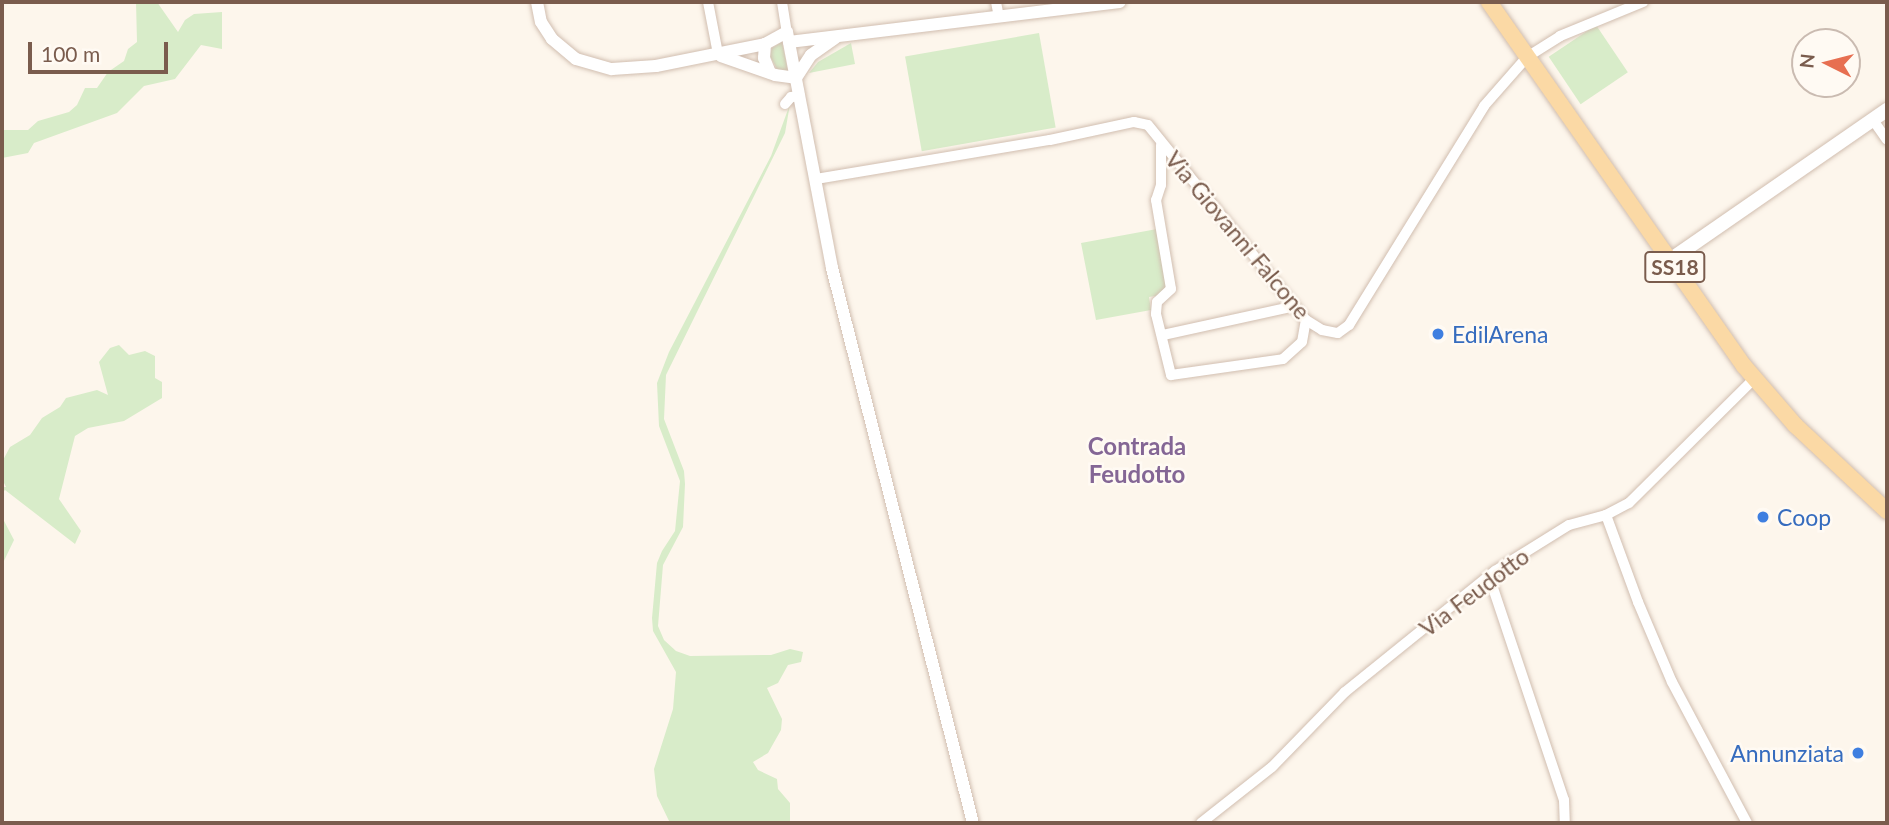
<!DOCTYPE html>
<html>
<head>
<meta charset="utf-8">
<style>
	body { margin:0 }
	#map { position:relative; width:1889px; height:825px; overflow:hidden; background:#fdf6ec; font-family:Lato,sans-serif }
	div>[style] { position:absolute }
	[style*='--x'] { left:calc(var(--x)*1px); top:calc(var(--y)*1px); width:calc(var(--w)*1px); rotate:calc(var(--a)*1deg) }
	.green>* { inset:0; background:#d8ecc9; transform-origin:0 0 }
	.roads { filter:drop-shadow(0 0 2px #d1beb0) drop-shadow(0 0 2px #d1beb0) }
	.minor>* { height:10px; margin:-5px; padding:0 5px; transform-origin:5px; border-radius:5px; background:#fff }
	.tertiary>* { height:12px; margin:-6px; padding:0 6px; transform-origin:6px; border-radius:6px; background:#fff }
	.secondary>* { height:14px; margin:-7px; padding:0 7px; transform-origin:7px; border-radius:7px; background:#fff }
	.primary>* { height:16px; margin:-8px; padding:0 8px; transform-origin:8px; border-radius:8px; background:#fbd9a5 }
	.dots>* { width:19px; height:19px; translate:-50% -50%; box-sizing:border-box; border:4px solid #fffaf3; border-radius:50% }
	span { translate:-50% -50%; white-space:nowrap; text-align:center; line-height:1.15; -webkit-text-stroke:5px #fffaf3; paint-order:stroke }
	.shield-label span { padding:2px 5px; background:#fffaf3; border:2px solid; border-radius:5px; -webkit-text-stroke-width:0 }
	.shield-label { font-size:21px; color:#7a5c4d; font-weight:700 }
	.street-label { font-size:23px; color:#7a5c4d }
	.shop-label { font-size:23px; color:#366cbe }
	.left { translate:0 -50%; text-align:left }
	.right { translate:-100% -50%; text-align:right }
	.neighbourhood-label { font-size:24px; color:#846695; font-weight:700 }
	.frame { position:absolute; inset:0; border:4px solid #7a5c4d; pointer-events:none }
	.north { position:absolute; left:1791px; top:28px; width:70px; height:70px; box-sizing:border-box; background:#fffaf3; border:2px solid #cabbb1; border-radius:50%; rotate:276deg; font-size:19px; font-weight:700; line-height:28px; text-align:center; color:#7a5c4d }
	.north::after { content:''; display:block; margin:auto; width:24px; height:32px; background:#e76f51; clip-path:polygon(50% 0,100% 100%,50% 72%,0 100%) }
	.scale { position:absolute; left:28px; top:42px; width:140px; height:32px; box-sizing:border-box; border:4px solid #7a5c4d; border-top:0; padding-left:9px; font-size:21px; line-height:24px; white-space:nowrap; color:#7a5c4d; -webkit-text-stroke:5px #fffaf3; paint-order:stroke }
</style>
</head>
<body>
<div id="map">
	<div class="green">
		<div style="clip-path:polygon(136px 2px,157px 2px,178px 32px,185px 20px,194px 14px,222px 12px,222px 49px,201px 45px,175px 79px,144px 86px,117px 113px,34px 143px,28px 153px,2px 158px,2px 130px,28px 130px,38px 121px,69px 112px,77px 105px,85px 88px,97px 88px,108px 72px,124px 61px,128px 49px,137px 42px)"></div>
		<div style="left:1596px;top:25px;width:57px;height:57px;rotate:56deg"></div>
		<div style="left:1039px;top:33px;width:96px;height:136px;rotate:80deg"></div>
		<div style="clip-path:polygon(782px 42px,788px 71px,778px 71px,770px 56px,772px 48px)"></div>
		<div style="clip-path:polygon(851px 43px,855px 64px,809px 73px,818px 62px)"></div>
		<div style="clip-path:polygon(790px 104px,785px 133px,666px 375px,664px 419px,684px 471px,685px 484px,683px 527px,663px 565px,658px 626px,664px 640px,676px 651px,690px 656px,771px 655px,790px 649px,803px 652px,801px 662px,788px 665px,778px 683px,767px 688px,782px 719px,781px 730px,768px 753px,753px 762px,758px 770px,777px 779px,778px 789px,790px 803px,790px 822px,670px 823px,657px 796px,654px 769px,673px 709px,676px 672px,653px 631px,652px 618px,657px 563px,662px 551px,675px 531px,680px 481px,659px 426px,657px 383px,669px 352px,771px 156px)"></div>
		<div style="clip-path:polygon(1157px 229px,1167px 289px,1161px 295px,1149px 297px,1151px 310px,1096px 320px,1081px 243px)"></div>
		<div style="clip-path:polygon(119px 345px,129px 355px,145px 351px,155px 356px,155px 378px,162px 382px,162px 398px,124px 421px,88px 428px,75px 436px,59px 499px,81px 531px,75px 544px,5px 490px,2px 493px,2px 487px,6px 487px,2px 479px,2px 462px,10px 447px,30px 435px,42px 418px,60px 407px,66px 398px,97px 390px,108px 395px,99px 362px,110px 348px)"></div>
		<div style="clip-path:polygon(2px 517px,14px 540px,2px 565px)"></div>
	</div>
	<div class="roads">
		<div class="minor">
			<div style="--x:708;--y:2;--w:53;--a:79.1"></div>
			<div style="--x:782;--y:2;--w:30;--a:81"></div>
			<div style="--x:996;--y:2;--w:15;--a:79"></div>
			<div style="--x:785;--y:104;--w:9;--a:-49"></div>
			<div style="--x:791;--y:97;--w:9;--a:-6"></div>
			<div style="--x:1873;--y:120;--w:24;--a:55"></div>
			<div style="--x:1161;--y:145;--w:40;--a:90"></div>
			<div style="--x:1161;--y:185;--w:16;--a:108"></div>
			<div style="--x:1156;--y:200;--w:90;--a:80.4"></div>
			<div style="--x:1171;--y:289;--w:19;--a:137"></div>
			<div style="--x:1157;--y:302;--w:12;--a:95"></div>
			<div style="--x:1156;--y:314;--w:63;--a:76.2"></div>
			<div style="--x:1171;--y:375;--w:113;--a:-8.1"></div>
			<div style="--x:1283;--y:359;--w:25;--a:-42"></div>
			<div style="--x:1302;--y:342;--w:22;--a:-80"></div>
			<div style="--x:816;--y:179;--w:237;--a:-9.5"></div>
			<div style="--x:1050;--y:140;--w:86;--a:-12.1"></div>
			<div style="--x:1134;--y:122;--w:14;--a:12"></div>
			<div style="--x:1148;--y:125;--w:251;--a:51"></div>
			<div style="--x:1306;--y:320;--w:19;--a:32"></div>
			<div style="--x:1322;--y:330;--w:16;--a:11"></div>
			<div style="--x:1338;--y:333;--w:14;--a:-36"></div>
			<div style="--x:1349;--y:325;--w:257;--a:-58.3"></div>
			<div style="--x:1484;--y:106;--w:65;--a:-48.7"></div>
			<div style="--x:1527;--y:57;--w:39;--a:-32"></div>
			<div style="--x:1560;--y:36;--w:90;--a:-22.3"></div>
			<div style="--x:1163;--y:335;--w:135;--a:-12.4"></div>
			<div style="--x:1606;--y:515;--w:93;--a:69.8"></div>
			<div style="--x:1638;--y:602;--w:87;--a:67"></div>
			<div style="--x:1672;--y:682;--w:160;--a:62"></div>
			<div style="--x:1489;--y:576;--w:236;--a:71.5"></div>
			<div style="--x:1564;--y:800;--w:23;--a:88"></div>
			<div style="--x:1201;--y:823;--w:90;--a:-38.3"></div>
			<div style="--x:1272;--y:767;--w:105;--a:-45.8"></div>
			<div style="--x:1345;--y:692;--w:193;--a:-38.9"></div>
			<div style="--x:1495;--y:571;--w:87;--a:-31.9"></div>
			<div style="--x:1569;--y:525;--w:38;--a:-15"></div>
			<div style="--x:1606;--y:515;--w:26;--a:-28"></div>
			<div style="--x:1629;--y:503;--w:177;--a:-44.8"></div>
		</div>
		<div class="tertiary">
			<div style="--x:537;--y:2;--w:20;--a:79"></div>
			<div style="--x:541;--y:22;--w:20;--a:57"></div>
			<div style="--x:552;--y:39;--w:31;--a:40"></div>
			<div style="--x:576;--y:59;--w:37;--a:16"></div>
			<div style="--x:612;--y:69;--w:44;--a:-3.9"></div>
			<div style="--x:656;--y:66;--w:111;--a:-11.4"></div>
			<div style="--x:765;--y:44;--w:25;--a:-29"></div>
			<div style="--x:787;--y:32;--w:240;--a:79.2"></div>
			<div style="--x:832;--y:268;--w:573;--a:75.75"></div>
			<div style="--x:789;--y:42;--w:333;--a:-6.9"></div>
			<div style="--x:765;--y:44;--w:14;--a:94"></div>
			<div style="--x:764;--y:58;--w:16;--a:68"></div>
			<div style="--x:721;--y:56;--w:57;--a:19.4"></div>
			<div style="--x:775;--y:75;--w:21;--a:8"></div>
			<div style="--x:796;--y:78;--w:27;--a:-57"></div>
			<div style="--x:811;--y:55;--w:29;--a:-35"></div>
		</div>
		<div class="secondary">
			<div style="--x:1670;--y:260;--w:264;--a:-34.7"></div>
		</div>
		<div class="primary">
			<div style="--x:1489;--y:2;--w:444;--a:55"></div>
			<div style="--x:1744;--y:366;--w:78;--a:49.2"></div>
			<div style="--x:1795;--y:425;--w:126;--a:43.1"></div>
		</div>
	</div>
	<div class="dots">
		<div style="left:1438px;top:334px;background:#3f7fe0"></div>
		<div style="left:1763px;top:517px;background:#3f7fe0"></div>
		<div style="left:1858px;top:753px;background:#3f7fe0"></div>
	</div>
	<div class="shield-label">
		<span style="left:1675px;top:267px">SS18</span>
	</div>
	<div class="street-label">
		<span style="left:1238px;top:235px;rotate:50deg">Via Giovanni Falcone</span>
		<span style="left:1474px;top:592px;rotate:-37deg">Via Feudotto</span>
	</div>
	<div class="shop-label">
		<span class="left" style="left:1452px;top:334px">EdilArena</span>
		<span class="left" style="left:1777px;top:517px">Coop</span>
		<span class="right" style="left:1844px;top:753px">Annunziata</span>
	</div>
	<div class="neighbourhood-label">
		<span style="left:1137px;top:460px">Contrada<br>Feudotto</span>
	</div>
	<div class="frame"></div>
	<div class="north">N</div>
	<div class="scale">100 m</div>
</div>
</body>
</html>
